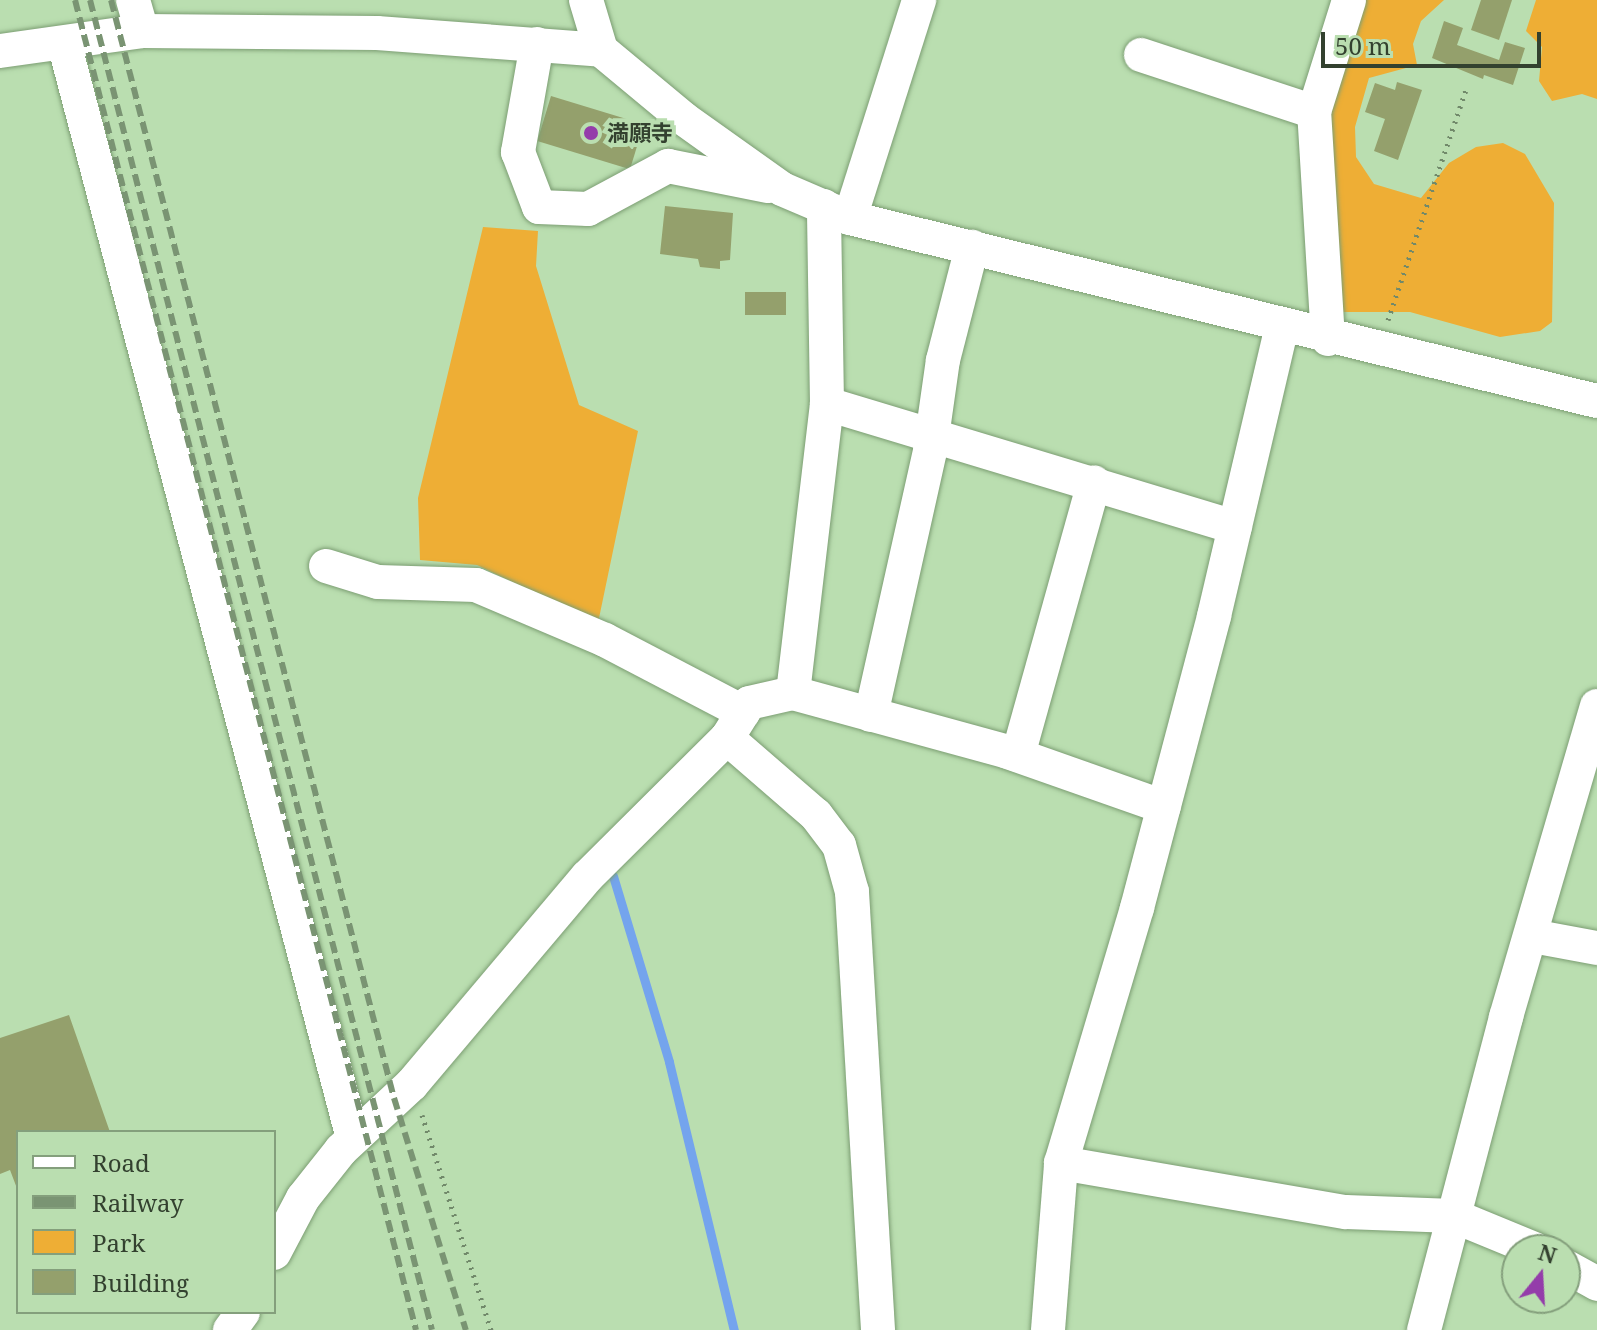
<!DOCTYPE html>
<html>
<head>
<meta charset="utf-8">
<style>
	body { margin:0 }
	#map { position:relative; width:1597px; height:1330px; overflow:hidden; background:#badeb0; font-family:"Noto Serif","Noto Sans JP",serif }
	div>[style] { position:absolute }
	[style*='--x'] { left:calc(var(--x)*1px); top:calc(var(--y)*1px); width:calc(var(--w)*1px); rotate:calc(var(--a)*1deg) }
	.green>* { inset:0; background:#eeae35 }
	.stream>* { height:9px; margin:-4.5px; padding:0 4.5px; transform-origin:4.5px; border-radius:4.5px; background:#74a4ed }
	.building>* { inset:0; background:#94a06c; transform-origin:0 0 }
	.path>* { height:5px; margin-top:-2.5px; transform-origin:0; background:repeating-linear-gradient(90deg,#71896a 0 2px,transparent 0 8px) }
	.roads { filter:drop-shadow(0 0 2px #7c9e73) drop-shadow(0 0 2px #7c9e73) }
	.minor>* { height:34px; margin:-17px; padding:0 17px; transform-origin:17px; border-radius:17px; background:#fff }
	.rail>* { height:6px; margin-top:-3px; transform-origin:0; background:repeating-linear-gradient(90deg,#7a9473 0 12px,transparent 0 18px) }
	.dots>* { width:22px; height:22px; translate:-50% -50%; box-sizing:border-box; border:4px solid #badeb0; border-radius:50% }
	span { translate:-50% -50%; white-space:nowrap; text-align:center; line-height:1.15; -webkit-text-stroke:8px #badeb0; paint-order:stroke }
	.poi-label { font-size:22px; color:#33412f; font-weight:700 }
	.left { translate:0 -50%; text-align:left }
	.legend { position:absolute; left:16px; top:1130px; width:260px; height:184px; box-sizing:border-box; background:#badeb0; border:2px solid #849f7c; margin:0; padding:10px 14px; list-style:none; font-size:24px; color:#33412f }
	.legend li { display:flex; align-items:center; gap:16px; height:40px }
	.legend b { width:40px; border:2px solid #849f7c }
	.north { position:absolute; left:1501px; top:1234px; width:80px; height:80px; box-sizing:border-box; background:#badeb0; border:2px solid #849f7c; border-radius:50%; rotate:18deg; font-size:22px; font-weight:700; line-height:32px; text-align:center; color:#33412f }
	.north::after { content:''; display:block; margin:auto; width:28px; height:36px; background:#943daa; clip-path:polygon(50% 0,100% 100%,50% 72%,0 100%) }
	.scale { position:absolute; left:1321px; top:32px; width:220px; height:36px; box-sizing:border-box; border:4px solid #33412f; border-top:0; padding-left:10px; font-size:24px; line-height:28px; white-space:nowrap; color:#33412f; -webkit-text-stroke:6px #badeb0; paint-order:stroke }
</style>
</head>
<body>
<div id="map">
	<div class="green">
		<div style="clip-path:polygon(1359px 0,1444px 0,1421px 21px,1413px 44px,1417px 65px,1369px 78px,1355px 127px,1356px 157px,1374px 184px,1421px 198px,1449px 163px,1476px 147px,1503px 143px,1525px 154px,1554px 203px,1552px 322px,1540px 331px,1500px 337px,1410px 312px,1333px 312px,1322px 114px)"></div>
		<div style="clip-path:polygon(1536px 0,1597px 0,1597px 99px,1582px 94px,1552px 101px,1539px 81px,1542px 47px,1526px 31px)"></div>
		<div style="clip-path:polygon(483px 227px,538px 231px,536px 266px,579px 405px,638px 431px,598px 623px,477px 565px,420px 560px,418px 498px)"></div>
	</div>
	<div class="stream">
		<div style="--x:613;--y:876;--w:194;--a:73.2"></div>
		<div style="--x:669;--y:1062;--w:276;--a:76.4"></div>
	</div>
	<div class="building">
		<div style="clip-path:polygon(1481px 0,1512px 0,1499px 40px,1471px 30px)"></div>
		<div style="clip-path:polygon(1444px 21px,1463px 28px,1457px 45px,1499px 60px,1505px 42px,1525px 48px,1513px 85px,1484px 75px,1483px 79px,1432px 58px)"></div>
		<div style="clip-path:polygon(1397px 82px,1422px 90px,1398px 160px,1374px 151px,1385px 119px,1365px 112px,1375px 83px,1395px 90px)"></div>
		<div style="left:551px;top:96px;width:97px;height:47px;rotate:17deg"></div>
		<div style="clip-path:polygon(665px 206px,733px 213px,730px 260px,720px 261px,720px 269px,700px 267px,698px 259px,660px 254px)"></div>
		<div style="left:745px;top:292px;width:41px;height:23px"></div>
		<div style="clip-path:polygon(69px 1015px,110px 1132px,18px 1132px,18px 1191px,10px 1170px,0 1174px,0 1038px)"></div>
	</div>
	<div class="path">
		<div style="--x:1388;--y:320;--w:243;--a:-71.3"></div>
		<div style="--x:422;--y:1115;--w:226;--a:72.2"></div>
	</div>
	<div class="roads">
		<div class="minor">
			<div style="--x:133;--y:0;--w:32;--a:74"></div>
			<div style="--x:586;--y:0;--w:52;--a:73.3"></div>
			<div style="--x:601;--y:50;--w:108;--a:39.7"></div>
			<div style="--x:684;--y:119;--w:120;--a:35.5"></div>
			<div style="--x:782;--y:189;--w:74;--a:23.1"></div>
			<div style="--x:850;--y:218;--w:769;--a:13.77"></div>
			<div style="--x:64;--y:43;--w:1132;--a:75.22"></div>
			<div style="--x:537;--y:44;--w:110;--a:100"></div>
			<div style="--x:518;--y:152;--w:59;--a:69.1"></div>
			<div style="--x:539;--y:207;--w:49;--a:2.3"></div>
			<div style="--x:588;--y:209;--w:91;--a:-28.3"></div>
			<div style="--x:668;--y:166;--w:102;--a:11.3"></div>
			<div style="--x:0;--y:51;--w:143;--a:-8"></div>
			<div style="--x:142;--y:31;--w:235;--a:0.5"></div>
			<div style="--x:377;--y:33;--w:225;--a:4.3"></div>
			<div style="--x:1141;--y:55;--w:182;--a:18.2"></div>
			<div style="--x:850;--y:218;--w:229;--a:-72.4"></div>
			<div style="--x:1328;--y:339;--w:227;--a:-93.5"></div>
			<div style="--x:1314;--y:112;--w:117;--a:-72.6"></div>
			<div style="--x:827;--y:404;--w:426;--a:16.8"></div>
			<div style="--x:326;--y:566;--w:54;--a:17.1"></div>
			<div style="--x:378;--y:582;--w:98;--a:1.8"></div>
			<div style="--x:476;--y:585;--w:140;--a:23.1"></div>
			<div style="--x:605;--y:640;--w:156;--a:27.6"></div>
			<div style="--x:793;--y:693;--w:291;--a:-83.3"></div>
			<div style="--x:827;--y:404;--w:198;--a:-90.9"></div>
			<div style="--x:871;--y:715;--w:271;--a:-77.4"></div>
			<div style="--x:930;--y:451;--w:92;--a:-81.9"></div>
			<div style="--x:943;--y:360;--w:117;--a:-75.6"></div>
			<div style="--x:727;--y:738;--w:118;--a:40.9"></div>
			<div style="--x:816;--y:815;--w:38;--a:53"></div>
			<div style="--x:839;--y:845;--w:49;--a:74.5"></div>
			<div style="--x:852;--y:892;--w:439;--a:86.6"></div>
			<div style="--x:1018;--y:755;--w:283;--a:-74.4"></div>
			<div style="--x:1532;--y:936;--w:66;--a:10.5"></div>
			<div style="--x:1061;--y:1163;--w:289;--a:9.8"></div>
			<div style="--x:1346;--y:1212;--w:108;--a:2.1"></div>
			<div style="--x:1454;--y:1216;--w:90;--a:22.3"></div>
			<div style="--x:274;--y:1253;--w:62;--a:-62.2"></div>
			<div style="--x:303;--y:1198;--w:61;--a:-51.6"></div>
			<div style="--x:341;--y:1150;--w:97;--a:-42.9"></div>
			<div style="--x:412;--y:1084;--w:271;--a:-49.8"></div>
			<div style="--x:587;--y:877;--w:197;--a:-44.8"></div>
			<div style="--x:727;--y:738;--w:41;--a:-57.8"></div>
			<div style="--x:749;--y:703;--w:45;--a:-12.8"></div>
			<div style="--x:793;--y:693;--w:223;--a:15.3"></div>
			<div style="--x:1008;--y:752;--w:165;--a:19.4"></div>
			<div style="--x:1565;--y:1266;--w:37;--a:29"></div>
			<div style="--x:230;--y:1330;--w:22;--a:-54"></div>
			<div style="--x:1048;--y:1330;--w:168;--a:-85.5"></div>
			<div style="--x:1061;--y:1163;--w:266;--a:-73.4"></div>
			<div style="--x:1137;--y:908;--w:302;--a:-75.2"></div>
			<div style="--x:1214;--y:616;--w:297;--a:-76.8"></div>
			<div style="--x:1424;--y:1330;--w:324;--a:-75.3"></div>
			<div style="--x:1506;--y:1017;--w:324;--a:-73.7"></div>
		</div>
	</div>
	<div class="rail">
		<div style="--x:75;--y:0;--w:1373;--a:75.62"></div>
		<div style="--x:90;--y:0;--w:1373;--a:75.58"></div>
		<div style="--x:111;--y:0;--w:1134;--a:75.55"></div>
		<div style="--x:394;--y:1098;--w:243;--a:72.8"></div>
	</div>
	<div class="dots">
		<div style="left:591px;top:133px;background:#943daa"></div>
	</div>
	<div class="poi-label">
		<span class="left" style="left:607px;top:133px">満願寺</span>
	</div>
	<ul class="legend">
	<li><b style="height:10px;background:#fff"></b>Road</li>
	<li><b style="height:10px;background:#7a9473"></b>Railway</li>
	<li><b style="height:22px;background:#eeae35"></b>Park</li>
	<li><b style="height:22px;background:#94a06c"></b>Building</li>
	</ul>
	<div class="north">N</div>
	<div class="scale">50 m</div>
</div>
</body>
</html>
